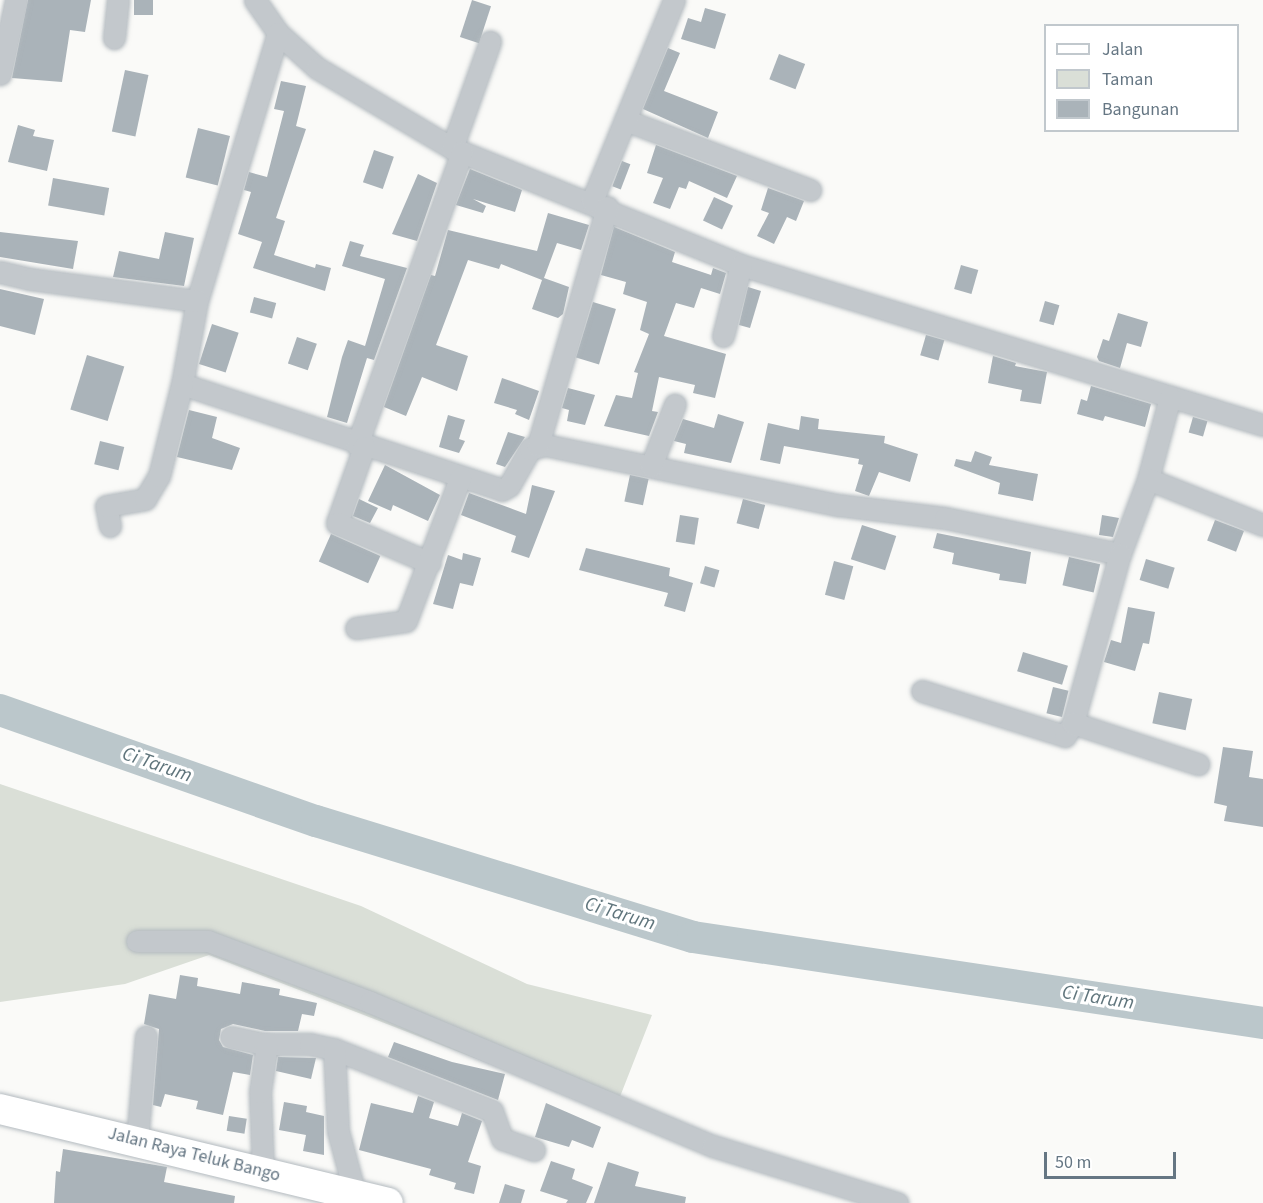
<!DOCTYPE html>
<html>
<head>
<meta charset="utf-8">
<style>
	body { margin:0 }
	#map { position:relative; width:1263px; height:1203px; overflow:hidden; background:#fafaf8; font-family:"Source Sans 3",sans-serif }
	div>[style] { position:absolute }
	[style*='--x'] { left:calc(var(--x)*1px); top:calc(var(--y)*1px); width:calc(var(--w)*1px); rotate:calc(var(--a)*1deg) }
	.green>* { inset:0; background:#dadfd7 }
	.river>* { height:32px; margin:-16px; padding:0 16px; transform-origin:16px; border-radius:16px; background:#bbc7cb }
	.building>* { inset:0; background:#aab3b9; transform-origin:0 0 }
	.roads { filter:drop-shadow(0 0 2px #b3babf) drop-shadow(0 0 2px #b3babf) }
	.minor>* { height:21px; margin:-10.5px; padding:0 10.5px; transform-origin:10.5px; border-radius:10.5px; background:#c3c8cc }
	.secondary>* { height:30px; margin:-15px; padding:0 15px; transform-origin:15px; border-radius:15px; background:#fff }
	span { translate:-50% -50%; white-space:nowrap; text-align:center; line-height:1.15; -webkit-text-stroke:6px #fff; paint-order:stroke }
	.street-label { font-size:18px; color:#657683 }
	.water-label { font-size:20px; color:#60757c; font-style:italic }
	.legend { position:absolute; left:1044px; top:24px; width:195px; height:108px; box-sizing:border-box; background:#fff; border:2px solid #c1c8cd; margin:0; padding:8px 10px; list-style:none; font-size:18px; color:#657683 }
	.legend li { display:flex; align-items:center; gap:12px; height:30px }
	.legend b { width:30px; border:2px solid #c1c8cd }
	.scale { position:absolute; left:1044px; top:1152px; width:132px; height:27px; box-sizing:border-box; border:3px solid #657683; border-top:0; padding-left:8px; font-size:18px; line-height:21px; white-space:nowrap; color:#657683; -webkit-text-stroke:4px #fff; paint-order:stroke }
</style>
</head>
<body>
<div id="map">
	<div class="green">
		<div style="clip-path:polygon(0 784px,361px 906px,527px 984px,652px 1015px,614px 1112px,209px 955px,125px 984px,0 1002px)"></div>
	</div>
	<div class="river">
		<div style="--x:0;--y:710;--w:335;--a:19.4"></div>
		<div style="--x:316;--y:821;--w:394;--a:17.1"></div>
		<div style="--x:693;--y:937;--w:576;--a:8.58"></div>
	</div>
	<div class="building">
		<div style="clip-path:polygon(28px 0,91px 0,85px 32px,70px 30px,62px 82px,12px 78px)"></div>
		<div style="left:134px;top:0;width:19px;height:15px"></div>
		<div style="left:472px;top:0;width:20px;height:39px;rotate:18deg"></div>
		<div style="clip-path:polygon(705px 8px,726px 14px,715px 49px,681px 39px,688px 18px,701px 22px)"></div>
		<div style="clip-path:polygon(668px 48px,680px 53px,664px 91px,718px 112px,708px 138px,643px 109px)"></div>
		<div style="left:779px;top:54px;width:28px;height:27px;rotate:21deg"></div>
		<div style="left:125px;top:70px;width:24px;height:63px;rotate:12deg"></div>
		<div style="clip-path:polygon(281px 81px,306px 86px,296px 126px,306px 129px,276px 218px,285px 221px,274px 255px,315px 268px,316px 264px,331px 268px,325px 291px,253px 268px,262px 242px,238px 234px,251px 192px,244px 190px,249px 172px,267px 177px,284px 111px,274px 109px)"></div>
		<div style="clip-path:polygon(18px 125px,35px 130px,33px 136px,54px 140px,47px 171px,8px 162px)"></div>
		<div style="left:198px;top:128px;width:33px;height:51px;rotate:14deg"></div>
		<div style="clip-path:polygon(656px 145px,737px 176px,727px 198px,689px 181px,686px 189px,679px 187px,670px 209px,653px 203px,663px 178px,647px 173px)"></div>
		<div style="left:374px;top:150px;width:21px;height:34px;rotate:19deg"></div>
		<div style="left:622px;top:161px;width:9px;height:27px;rotate:21deg"></div>
		<div style="clip-path:polygon(470px 169px,522px 190px,515px 212px,473px 199px,486px 206px,483px 213px,456px 205px)"></div>
		<div style="clip-path:polygon(418px 174px,437px 183px,417px 241px,392px 234px)"></div>
		<div style="left:53px;top:178px;width:57px;height:28px;rotate:10deg"></div>
		<div style="clip-path:polygon(768px 188px,804px 201px,796px 221px,787px 217px,774px 244px,757px 236px,769px 213px,761px 210px)"></div>
		<div style="left:714px;top:197px;width:21px;height:26px;rotate:25deg"></div>
		<div style="clip-path:polygon(548px 213px,589px 225px,581px 250px,557px 243px,544px 278px,569px 287px,563px 314px,558px 318px,532px 309px,542px 280px,501px 264px,499px 269px,468px 260px,436px 345px,468px 356px,457px 391px,422px 377px,406px 416px,384px 407px,431px 275px,435px 276px,448px 230px,537px 251px)"></div>
		<div style="clip-path:polygon(614px 227px,675px 252px,672px 262px,711px 275px,713px 268px,726px 273px,720px 294px,701px 288px,694px 308px,676px 303px,664px 336px,726px 354px,715px 398px,693px 393px,695px 385px,659px 377px,652px 411px,658px 412px,649px 436px,604px 426px,616px 395px,632px 398px,638px 373px,634px 372px,649px 334px,640px 330px,647px 302px,623px 294px,626px 282px,601px 275px)"></div>
		<div style="clip-path:polygon(0 232px,78px 241px,73px 269px,0 257px)"></div>
		<div style="clip-path:polygon(165px 232px,194px 238px,184px 286px,113px 277px,119px 251px,159px 259px)"></div>
		<div style="clip-path:polygon(350px 241px,364px 245px,360px 256px,407px 268px,374px 360px,367px 358px,347px 423px,327px 417px,342px 357px,348px 340px,365px 346px,385px 279px,342px 266px)"></div>
		<div style="left:961px;top:265px;width:18px;height:25px;rotate:16deg"></div>
		<div style="clip-path:polygon(748px 287px,761px 291px,750px 328px,739px 325px)"></div>
		<div style="clip-path:polygon(0 289px,44px 299px,35px 335px,0 326px)"></div>
		<div style="left:254px;top:297px;width:23px;height:16px;rotate:15deg"></div>
		<div style="left:1045px;top:301px;width:15px;height:21px;rotate:16deg"></div>
		<div style="left:593px;top:302px;width:24px;height:58px;rotate:17deg"></div>
		<div style="clip-path:polygon(1118px 313px,1148px 322px,1141px 347px,1127px 343px,1120px 368px,1099px 361px,1097px 357px,1103px 339px,1109px 341px)"></div>
		<div style="left:212px;top:324px;width:28px;height:42px;rotate:18deg"></div>
		<div style="left:926px;top:335px;width:19px;height:21px;rotate:16deg"></div>
		<div style="left:297px;top:337px;width:21px;height:28px;rotate:19deg"></div>
		<div style="left:87px;top:355px;width:39px;height:57px;rotate:17deg"></div>
		<div style="clip-path:polygon(993px 356px,1016px 363px,1015px 366px,1047px 372px,1041px 404px,1020px 401px,1022px 390px,988px 383px)"></div>
		<div style="clip-path:polygon(502px 378px,539px 391px,529px 420px,515px 414px,517px 410px,494px 403px)"></div>
		<div style="clip-path:polygon(1091px 386px,1151px 404px,1145px 427px,1105px 416px,1103px 421px,1077px 414px,1081px 399px,1087px 401px)"></div>
		<div style="clip-path:polygon(568px 388px,595px 395px,585px 425px,567px 421px,569px 410px,562px 408px)"></div>
		<div style="clip-path:polygon(189px 410px,217px 417px,212px 438px,240px 448px,232px 470px,177px 457px)"></div>
		<div style="clip-path:polygon(718px 414px,744px 422px,731px 463px,684px 453px,686px 444px,674px 441px,683px 419px,714px 428px)"></div>
		<div style="clip-path:polygon(448px 415px,465px 420px,459px 439px,465px 441px,459px 453px,439px 447px)"></div>
		<div style="clip-path:polygon(801px 416px,819px 419px,818px 429px,885px 436px,884px 443px,918px 454px,910px 482px,879px 472px,869px 496px,855px 491px,863px 465px,858px 464px,859px 459px,784px 446px,780px 464px,760px 460px,768px 423px,799px 430px)"></div>
		<div style="left:1193px;top:417px;width:15px;height:16px;rotate:16deg"></div>
		<div style="clip-path:polygon(508px 432px,525px 437px,505px 467px,496px 464px)"></div>
		<div style="left:100px;top:441px;width:25px;height:24px;rotate:14deg"></div>
		<div style="clip-path:polygon(975px 451px,992px 457px,989px 465px,1038px 474px,1033px 501px,998px 494px,1000px 483px,954px 466px,956px 459px,971px 462px)"></div>
		<div style="clip-path:polygon(385px 465px,440px 495px,428px 521px,393px 505px,391px 511px,368px 501px)"></div>
		<div style="left:630px;top:475px;width:19px;height:27px;rotate:12deg"></div>
		<div style="clip-path:polygon(532px 485px,555px 491px,529px 558px,511px 552px,516px 536px,461px 515px,469px 493px,526px 514px)"></div>
		<div style="clip-path:polygon(359px 499px,378px 508px,370px 523px,353px 516px)"></div>
		<div style="left:743px;top:499px;width:23px;height:25px;rotate:15deg"></div>
		<div style="left:680px;top:515px;width:19px;height:27px;rotate:9deg"></div>
		<div style="clip-path:polygon(1102px 515px,1119px 518px,1113px 537px,1099px 535px)"></div>
		<div style="left:1215px;top:520px;width:31px;height:22px;rotate:21deg"></div>
		<div style="left:862px;top:525px;width:36px;height:36px;rotate:18deg"></div>
		<div style="clip-path:polygon(937px 533px,1031px 552px,1026px 584px,999px 580px,1000px 574px,952px 564px,954px 553px,933px 548px)"></div>
		<div style="left:331px;top:534px;width:54px;height:30px;rotate:24deg"></div>
		<div style="clip-path:polygon(586px 548px,670px 568px,669px 576px,693px 583px,685px 612px,664px 606px,668px 593px,579px 570px)"></div>
		<div style="clip-path:polygon(463px 553px,481px 558px,473px 586px,460px 583px,453px 609px,433px 604px,448px 555px,462px 560px)"></div>
		<div style="left:1069px;top:557px;width:32px;height:29px;rotate:13deg"></div>
		<div style="left:1146px;top:559px;width:30px;height:22px;rotate:17deg"></div>
		<div style="left:834px;top:561px;width:20px;height:35px;rotate:15deg"></div>
		<div style="left:705px;top:566px;width:15px;height:18px;rotate:16deg"></div>
		<div style="clip-path:polygon(1128px 607px,1155px 612px,1149px 644px,1143px 643px,1135px 671px,1104px 662px,1111px 640px,1121px 643px)"></div>
		<div style="left:1023px;top:652px;width:47px;height:20px;rotate:17deg"></div>
		<div style="left:1053px;top:687px;width:16px;height:27px;rotate:14deg"></div>
		<div style="left:1159px;top:692px;width:34px;height:32px;rotate:12deg"></div>
		<div style="clip-path:polygon(1223px 747px,1253px 751px,1249px 777px,1263px 779px,1263px 827px,1224px 821px,1227px 806px,1214px 803px)"></div>
		<div style="clip-path:polygon(180px 975px,198px 978px,197px 986px,240px 994px,242px 982px,280px 989px,279px 995px,317px 1003px,314px 1016px,302px 1014px,298px 1031px,265px 1031px,233px 1024px,221px 1029px,219px 1040px,223px 1047px,253px 1055px,250px 1075px,233px 1072px,223px 1115px,196px 1109px,198px 1101px,165px 1094px,161px 1107px,153px 1105px,159px 1029px,144px 1024px,149px 994px,176px 999px)"></div>
		<div style="clip-path:polygon(394px 1042px,452px 1062px,505px 1074px,498px 1100px,388px 1057px)"></div>
		<div style="clip-path:polygon(278px 1057px,316px 1058px,311px 1079px,276px 1071px)"></div>
		<div style="clip-path:polygon(418px 1096px,434px 1102px,429px 1118px,458px 1126px,462px 1113px,482px 1121px,468px 1162px,481px 1166px,474px 1194px,454px 1189px,456px 1183px,429px 1175px,431px 1169px,359px 1150px,371px 1103px,413px 1113px)"></div>
		<div style="clip-path:polygon(284px 1102px,307px 1106px,306px 1112px,324px 1116px,324px 1155px,303px 1151px,306px 1135px,279px 1130px)"></div>
		<div style="clip-path:polygon(546px 1103px,601px 1127px,593px 1148px,572px 1140px,569px 1147px,535px 1137px)"></div>
		<div style="left:229px;top:1116px;width:18px;height:15px;rotate:9deg"></div>
		<div style="clip-path:polygon(63px 1149px,167px 1167px,164px 1182px,235px 1196px,234px 1203px,54px 1203px,56px 1171px,60px 1172px)"></div>
		<div style="clip-path:polygon(551px 1161px,575px 1169px,572px 1179px,593px 1187px,586px 1203px,566px 1203px,568px 1200px,540px 1191px)"></div>
		<div style="clip-path:polygon(608px 1162px,639px 1172px,635px 1186px,686px 1197px,685px 1203px,594px 1203px)"></div>
		<div style="clip-path:polygon(505px 1184px,525px 1190px,521px 1203px,499px 1203px)"></div>
	</div>
	<div class="roads">
		<div class="minor">
			<div style="--x:255;--y:0;--w:40;--a:55.1"></div>
			<div style="--x:278;--y:33;--w:52;--a:41.9"></div>
			<div style="--x:317;--y:68;--w:157;--a:30.7"></div>
			<div style="--x:452;--y:148;--w:312;--a:22"></div>
			<div style="--x:741;--y:265;--w:546;--a:17.04"></div>
			<div style="--x:278;--y:33;--w:280;--a:106.8"></div>
			<div style="--x:197;--y:301;--w:84;--a:100.2"></div>
			<div style="--x:182;--y:384;--w:337;--a:18.3"></div>
			<div style="--x:502;--y:490;--w:8;--a:-30"></div>
			<div style="--x:509;--y:486;--w:43;--a:-60.4"></div>
			<div style="--x:530;--y:449;--w:16;--a:-15"></div>
			<div style="--x:545;--y:445;--w:299;--a:11.6"></div>
			<div style="--x:838;--y:505;--w:108;--a:6.9"></div>
			<div style="--x:945;--y:518;--w:179;--a:11.6"></div>
			<div style="--x:1120;--y:554;--w:80;--a:-69.5"></div>
			<div style="--x:1148;--y:479;--w:85;--a:-75"></div>
			<div style="--x:114;--y:38;--w:38;--a:-84"></div>
			<div style="--x:0;--y:74;--w:76;--a:-77.8"></div>
			<div style="--x:625;--y:120;--w:198;--a:20.7"></div>
			<div style="--x:452;--y:148;--w:113;--a:-70.3"></div>
			<div style="--x:592;--y:201;--w:217;--a:-67.8"></div>
			<div style="--x:0;--y:272;--w:31;--a:13"></div>
			<div style="--x:30;--y:279;--w:168;--a:7.5"></div>
			<div style="--x:723;--y:336;--w:73;--a:-75.8"></div>
			<div style="--x:357;--y:445;--w:311;--a:-70.3"></div>
			<div style="--x:538;--y:445;--w:248;--a:-73.8"></div>
			<div style="--x:364;--y:447;--w:81;--a:109.6"></div>
			<div style="--x:337;--y:523;--w:101;--a:23.3"></div>
			<div style="--x:651;--y:466;--w:66;--a:-68.8"></div>
			<div style="--x:1148;--y:479;--w:124;--a:21.8"></div>
			<div style="--x:110;--y:526;--w:20;--a:-101"></div>
			<div style="--x:106;--y:506;--w:40;--a:-10"></div>
			<div style="--x:145;--y:499;--w:27;--a:-59"></div>
			<div style="--x:159;--y:476;--w:95;--a:-76"></div>
			<div style="--x:356;--y:628;--w:50;--a:-8"></div>
			<div style="--x:406;--y:621;--w:153;--a:-69.3"></div>
			<div style="--x:922;--y:691;--w:150;--a:17.5"></div>
			<div style="--x:1065;--y:736;--w:15;--a:-58"></div>
			<div style="--x:1073;--y:723;--w:175;--a:-74.5"></div>
			<div style="--x:1073;--y:723;--w:132;--a:18.2"></div>
			<div style="--x:137;--y:941;--w:71;--a:0"></div>
			<div style="--x:208;--y:941;--w:173;--a:20.6"></div>
			<div style="--x:370;--y:1002;--w:372;--a:22.8"></div>
			<div style="--x:713;--y:1146;--w:193;--a:17.2"></div>
			<div style="--x:231;--y:1037;--w:34;--a:12"></div>
			<div style="--x:264;--y:1044;--w:46;--a:0"></div>
			<div style="--x:310;--y:1044;--w:25;--a:12"></div>
			<div style="--x:334;--y:1049;--w:170;--a:21.4"></div>
			<div style="--x:492;--y:1111;--w:30;--a:70"></div>
			<div style="--x:502;--y:1139;--w:34;--a:19"></div>
			<div style="--x:334;--y:1049;--w:82;--a:87.2"></div>
			<div style="--x:338;--y:1131;--w:65;--a:74.9"></div>
			<div style="--x:137;--y:1141;--w:105;--a:-85.1"></div>
			<div style="--x:263;--y:1172;--w:80;--a:-92.1"></div>
			<div style="--x:260;--y:1092;--w:49;--a:-81.7"></div>
		</div>
		<div class="secondary">
			<div style="--x:0;--y:1109;--w:399;--a:13.6"></div>
		</div>
	</div>
	<div class="street-label">
		<span style="left:194px;top:1155px;rotate:14deg">Jalan Raya Teluk Bango</span>
	</div>
	<div class="water-label">
		<span style="left:157px;top:765px;rotate:19deg">Ci Tarum</span>
		<span style="left:620px;top:914px;rotate:17deg">Ci Tarum</span>
		<span style="left:1098px;top:998px;rotate:9deg">Ci Tarum</span>
	</div>
	<ul class="legend">
	<li><b style="height:8px;background:#fff"></b>Jalan</li>
	<li><b style="height:16px;background:#dadfd7"></b>Taman</li>
	<li><b style="height:16px;background:#aab3b9"></b>Bangunan</li>
	</ul>
	<div class="scale">50 m</div>
</div>
</body>
</html>
